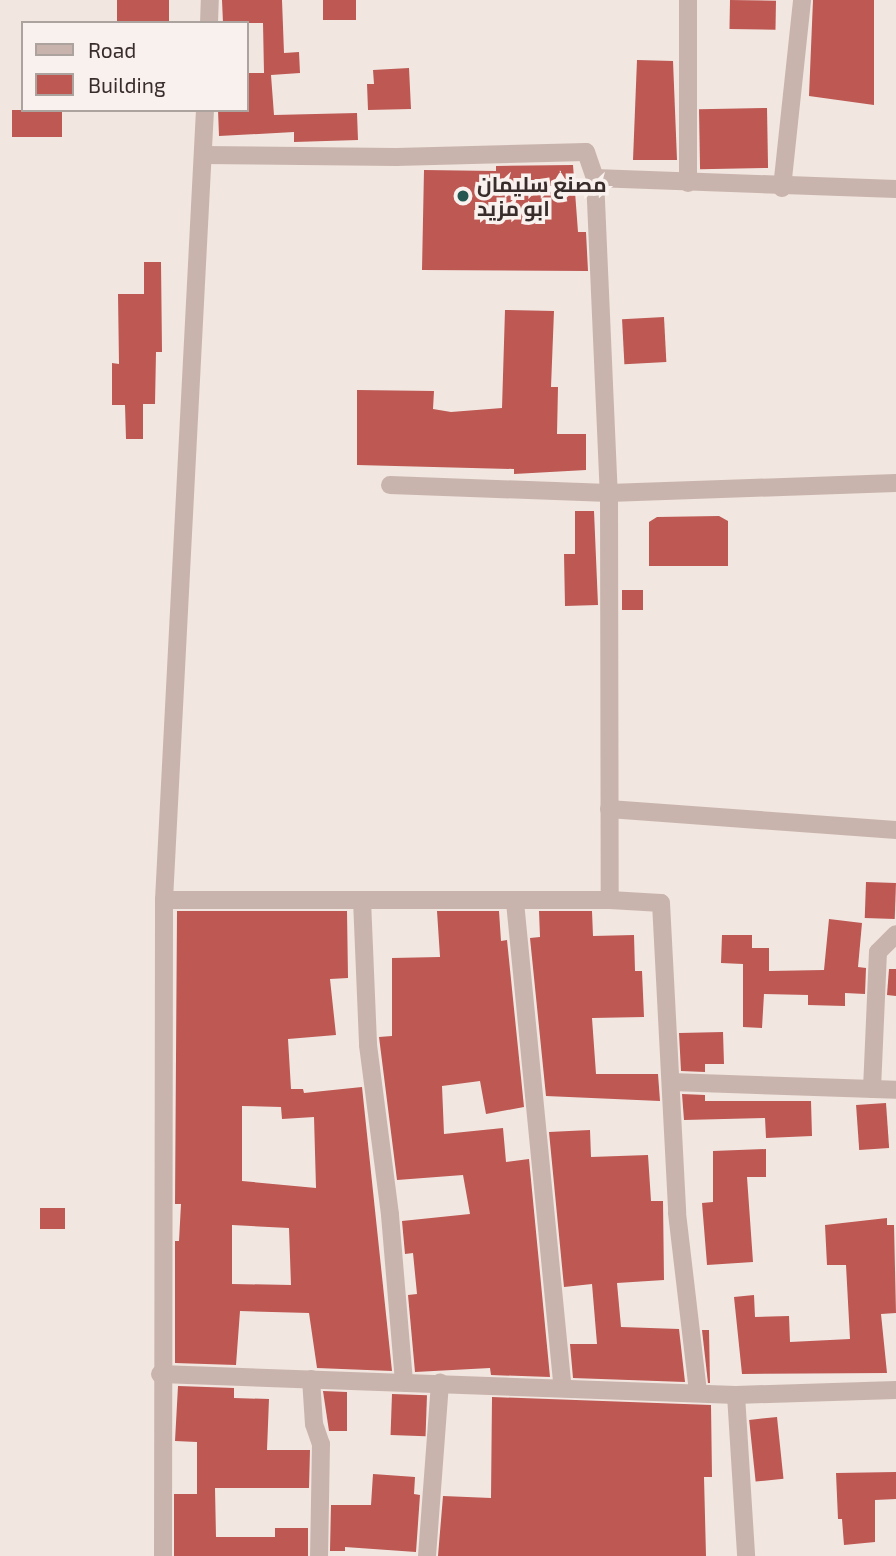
<!DOCTYPE html>
<html>
<head>
<meta charset="utf-8">
<style>
	body { margin:0 }
	#map { position:relative; width:896px; height:1556px; overflow:hidden; background:#f2e6e0; font-family:"Exo 2",Cairo,sans-serif }
	div>[style] { position:absolute }
	[style*='--x'] { left:calc(var(--x)*1px); top:calc(var(--y)*1px); width:calc(var(--w)*1px); rotate:calc(var(--a)*1deg) }
	.building>* { inset:0; background:#bd5853; transform-origin:0 0 }
	.street>* { height:18px; margin:-9px; padding:0 9px; transform-origin:9px; border-radius:9px; background:#c9b4ad }
	.dots>* { width:19px; height:19px; translate:-50% -50%; box-sizing:border-box; border:4px solid #f9f1ed; border-radius:50% }
	span { translate:-50% -50%; white-space:nowrap; text-align:center; line-height:1.15; -webkit-text-stroke:7px #f9f1ed; paint-order:stroke }
	.poi-label { font-size:21px; color:#382d2b; font-weight:700 }
	.left { translate:0 -50%; text-align:left }
	.legend { position:absolute; left:21px; top:21px; width:228px; height:91px; box-sizing:border-box; background:#f9f1ed; border:2px solid #aca39f; margin:0; padding:9px 12px; list-style:none; font-size:21px; color:#382d2b }
	.legend li { display:flex; align-items:center; gap:14px; height:35px }
	.legend b { width:35px; border:2px solid #aca39f }
</style>
</head>
<body>
<div id="map">
	<div class="building">
		<div style="left:117px;top:0;width:52px;height:23px"></div>
		<div style="clip-path:polygon(222px 0,282px 0,284px 53px,299px 52px,300px 73px,271px 75px,274px 115px,357px 113px,358px 140px,294px 142px,294px 132px,219px 136px,218px 110px,247px 110px,247px 73px,264px 73px,263px 23px,223px 23px)"></div>
		<div style="left:323px;top:0;width:33px;height:20px"></div>
		<div style="left:730px;top:0;width:46px;height:29px;rotate:1deg"></div>
		<div style="clip-path:polygon(813px 0,874px 0,874px 105px,809px 96px)"></div>
		<div style="clip-path:polygon(637px 60px,673px 61px,677px 160px,633px 160px)"></div>
		<div style="clip-path:polygon(409px 68px,411px 109px,368px 110px,367px 84px,374px 84px,373px 70px)"></div>
		<div style="left:767px;top:108px;width:60px;height:68px;rotate:89deg"></div>
		<div style="left:12px;top:110px;width:50px;height:27px"></div>
		<div style="clip-path:polygon(573px 165px,578px 232px,586px 232px,588px 271px,422px 270px,424px 170px,496px 171px,496px 166px)"></div>
		<div style="clip-path:polygon(144px 262px,161px 262px,162px 352px,156px 352px,155px 404px,143px 404px,143px 439px,126px 439px,125px 405px,112px 405px,112px 363px,119px 364px,118px 294px,144px 294px)"></div>
		<div style="clip-path:polygon(505px 310px,554px 311px,551px 387px,558px 387px,557px 434px,586px 434px,586px 470px,514px 474px,514px 469px,357px 465px,357px 390px,434px 391px,433px 409px,451px 412px,502px 408px)"></div>
		<div style="left:664px;top:317px;width:45px;height:42px;rotate:87deg"></div>
		<div style="clip-path:polygon(575px 511px,594px 511px,598px 605px,565px 606px,564px 554px,575px 554px)"></div>
		<div style="clip-path:polygon(719px 516px,728px 521px,728px 566px,649px 566px,649px 522px,657px 517px)"></div>
		<div style="left:622px;top:590px;width:21px;height:20px"></div>
		<div style="left:866px;top:882px;width:30px;height:36px;rotate:2deg"></div>
		<div style="clip-path:polygon(evenodd,177px 911px,347px 911px,348px 978px,330px 979px,336px 1035px,288px 1039px,291px 1089px,303px 1089px,304px 1093px,362px 1087px,392px 1371px,317px 1368px,309px 1313px,240px 1311px,236px 1365px,175px 1363px,175px 1241px,179px 1241px,181px 1204px,175px 1204px,177px 911px,242px 1106px,281px 1107px,282px 1119px,314px 1117px,316px 1188px,242px 1181px,242px 1106px,177px 911px,232px 1225px,289px 1228px,291px 1285px,232px 1284px,232px 1225px)"></div>
		<div style="clip-path:polygon(437px 911px,499px 911px,501px 941px,507px 940px,524px 1107px,486px 1114px,480px 1081px,442px 1086px,444px 1134px,503px 1128px,506px 1162px,529px 1159px,550px 1377px,491px 1375px,490px 1368px,415px 1372px,408px 1295px,417px 1294px,413px 1253px,405px 1254px,402px 1221px,470px 1214px,463px 1175px,397px 1180px,379px 1037px,392px 1036px,392px 958px,440px 957px)"></div>
		<div style="clip-path:polygon(539px 911px,592px 911px,593px 936px,634px 935px,635px 971px,642px 971px,644px 1017px,592px 1018px,596px 1074px,658px 1074px,660px 1101px,546px 1096px,530px 938px,540px 937px)"></div>
		<div style="clip-path:polygon(829px 919px,862px 923px,858px 967px,866px 968px,865px 994px,845px 993px,845px 1006px,808px 1005px,808px 995px,764px 994px,762px 1028px,743px 1027px,743px 964px,721px 963px,722px 935px,752px 935px,752px 948px,769px 948px,769px 971px,824px 970px)"></div>
		<div style="clip-path:polygon(889px 969px,896px 969px,896px 996px,887px 995px)"></div>
		<div style="clip-path:polygon(723px 1032px,724px 1064px,705px 1064px,705px 1072px,681px 1071px,679px 1033px)"></div>
		<div style="clip-path:polygon(682px 1094px,705px 1095px,705px 1101px,811px 1101px,812px 1136px,766px 1138px,765px 1118px,684px 1120px)"></div>
		<div style="left:886px;top:1103px;width:45px;height:30px;rotate:86deg"></div>
		<div style="clip-path:polygon(590px 1130px,591px 1157px,648px 1155px,651px 1201px,663px 1201px,664px 1280px,617px 1283px,621px 1327px,679px 1329px,685px 1382px,573px 1378px,570px 1344px,597px 1344px,592px 1284px,564px 1287px,549px 1132px)"></div>
		<div style="clip-path:polygon(766px 1149px,766px 1177px,747px 1177px,753px 1262px,707px 1265px,702px 1203px,713px 1202px,713px 1151px)"></div>
		<div style="left:40px;top:1208px;width:25px;height:21px"></div>
		<div style="clip-path:polygon(887px 1218px,887px 1225px,894px 1225px,896px 1313px,881px 1314px,887px 1373px,742px 1374px,734px 1297px,754px 1295px,755px 1317px,789px 1316px,790px 1342px,850px 1339px,846px 1265px,827px 1265px,825px 1225px)"></div>
		<div style="clip-path:polygon(702px 1330px,709px 1330px,710px 1383px,708px 1383px)"></div>
		<div style="clip-path:polygon(178px 1386px,234px 1388px,234px 1398px,269px 1399px,267px 1450px,310px 1450px,309px 1488px,215px 1488px,216px 1537px,275px 1537px,275px 1528px,308px 1528px,308px 1556px,174px 1556px,174px 1494px,197px 1494px,197px 1442px,175px 1441px)"></div>
		<div style="clip-path:polygon(323px 1391px,347px 1392px,347px 1431px,329px 1431px)"></div>
		<div style="left:392px;top:1394px;width:35px;height:41px;rotate:2deg"></div>
		<div style="clip-path:polygon(492px 1397px,711px 1405px,712px 1477px,704px 1477px,706px 1556px,438px 1556px,443px 1496px,491px 1498px)"></div>
		<div style="left:777px;top:1417px;width:62px;height:28px;rotate:84deg"></div>
		<div style="clip-path:polygon(896px 1472px,896px 1499px,875px 1500px,875px 1542px,844px 1545px,842px 1519px,838px 1519px,836px 1473px)"></div>
		<div style="clip-path:polygon(373px 1474px,415px 1477px,414px 1494px,420px 1495px,416px 1552px,345px 1547px,345px 1551px,330px 1551px,331px 1505px,371px 1505px)"></div>
	</div>
	<div class="street">
		<div style="--x:688;--y:0;--w:183;--a:90"></div>
		<div style="--x:209;--y:23;--w:23;--a:-88"></div>
		<div style="--x:203;--y:155;--w:193;--a:0.6"></div>
		<div style="--x:396;--y:157;--w:190;--a:-1.5"></div>
		<div style="--x:586;--y:152;--w:28;--a:71"></div>
		<div style="--x:595;--y:178;--w:315;--a:87.5"></div>
		<div style="--x:609;--y:493;--w:407;--a:89.9"></div>
		<div style="--x:610;--y:900;--w:51;--a:3.4"></div>
		<div style="--x:661;--y:903;--w:310;--a:87"></div>
		<div style="--x:677;--y:1213;--w:180;--a:83.3"></div>
		<div style="--x:595;--y:178;--w:301;--a:2.1"></div>
		<div style="--x:782;--y:188;--w:189;--a:-83.9"></div>
		<div style="--x:390;--y:485;--w:219;--a:2.1"></div>
		<div style="--x:609;--y:493;--w:287;--a:-2"></div>
		<div style="--x:609;--y:809;--w:288;--a:4.2"></div>
		<div style="--x:164;--y:900;--w:446;--a:0"></div>
		<div style="--x:362;--y:900;--w:145;--a:87.6"></div>
		<div style="--x:368;--y:1045;--w:171;--a:82.6"></div>
		<div style="--x:390;--y:1215;--w:168;--a:85.2"></div>
		<div style="--x:515;--y:902;--w:488;--a:84.4"></div>
		<div style="--x:671;--y:1082;--w:225;--a:2"></div>
		<div style="--x:872;--y:1089;--w:137;--a:-87.5"></div>
		<div style="--x:878;--y:952;--w:25;--a:-45"></div>
		<div style="--x:160;--y:1374;--w:576;--a:2.09"></div>
		<div style="--x:736;--y:1395;--w:160;--a:-1.8"></div>
		<div style="--x:311;--y:1379;--w:45;--a:86.2"></div>
		<div style="--x:314;--y:1424;--w:21;--a:71"></div>
		<div style="--x:321;--y:1444;--w:112;--a:91"></div>
		<div style="--x:736;--y:1395;--w:161;--a:86.4"></div>
		<div style="--x:163;--y:1556;--w:656;--a:-89.91"></div>
		<div style="--x:164;--y:900;--w:791;--a:-87.03"></div>
		<div style="--x:427;--y:1556;--w:174;--a:-85.7"></div>
	</div>
	<div class="dots">
		<div style="left:463px;top:196px;background:#235750"></div>
	</div>
	<div class="poi-label">
		<span class="left" style="left:477px;top:196px">مصنع سليمان<br>ابو مزيد</span>
	</div>
	<ul class="legend">
	<li><b style="height:9px;background:#c9b4ad"></b>Road</li>
	<li><b style="height:19px;background:#bd5853"></b>Building</li>
	</ul>
</div>
</body>
</html>
